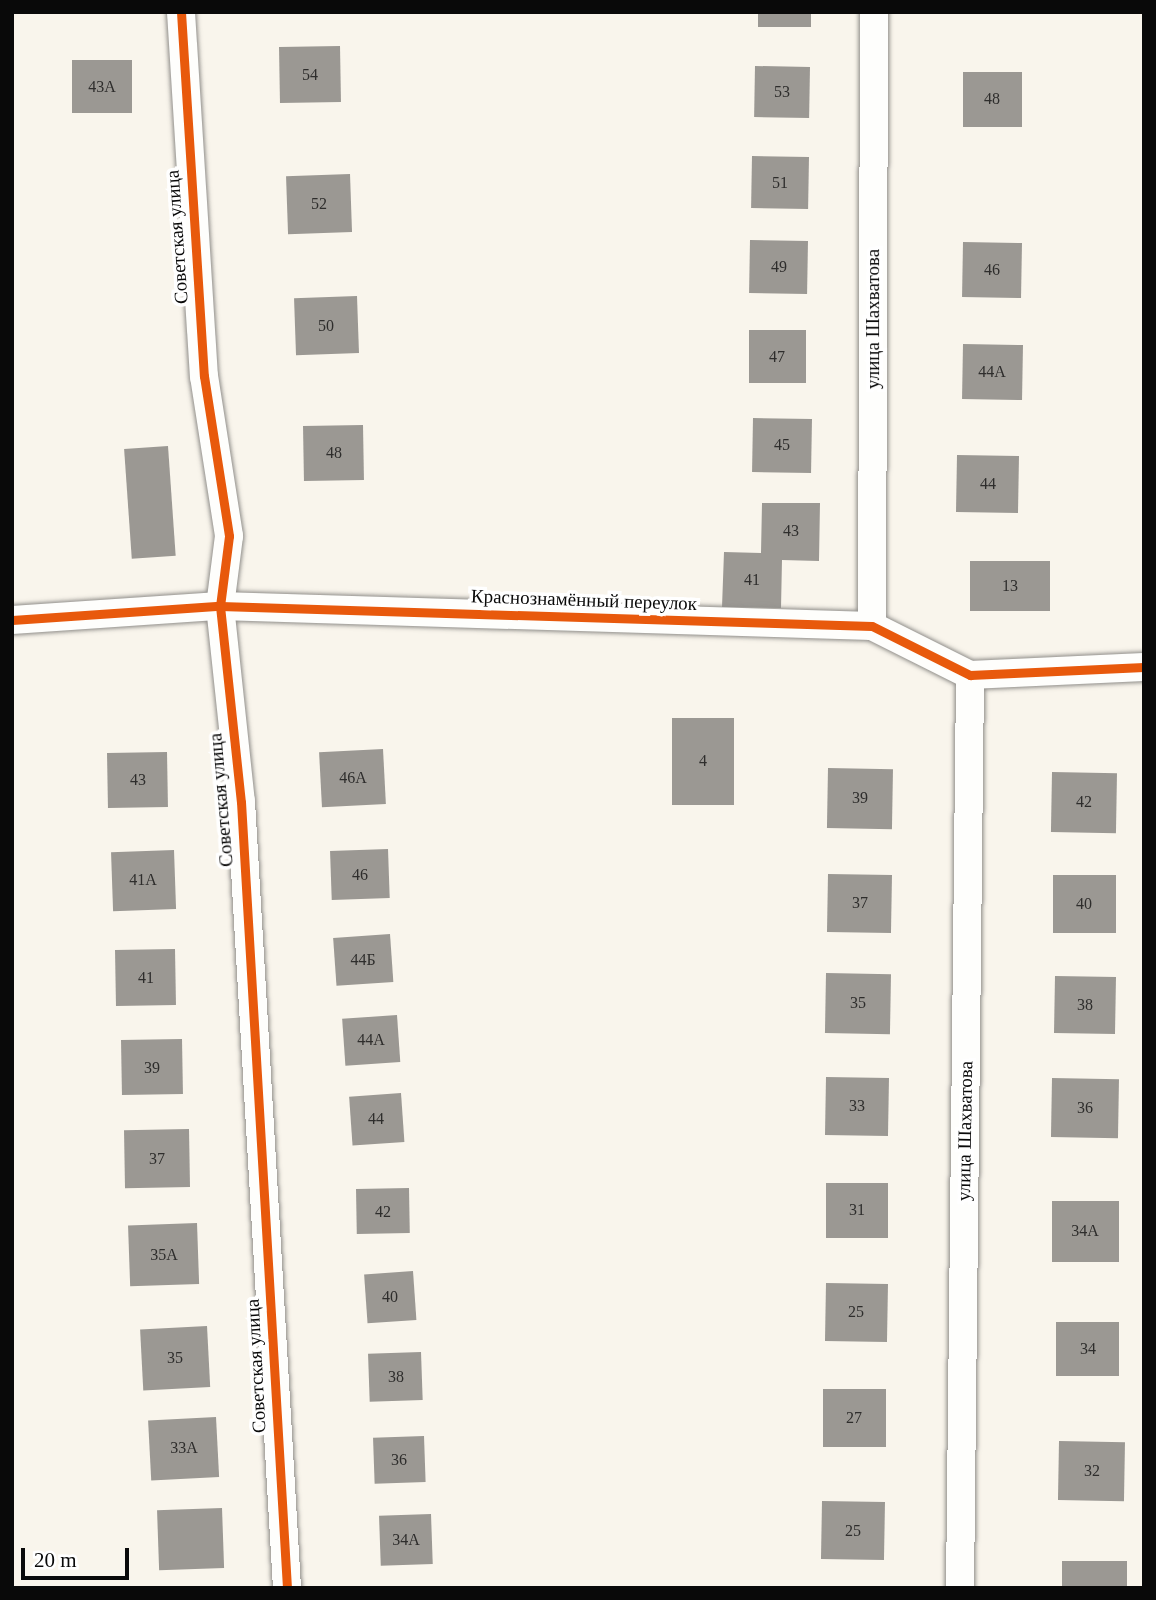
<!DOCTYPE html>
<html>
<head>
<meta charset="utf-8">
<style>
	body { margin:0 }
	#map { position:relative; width:1156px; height:1600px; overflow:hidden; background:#f9f5ec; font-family:Georgia,serif }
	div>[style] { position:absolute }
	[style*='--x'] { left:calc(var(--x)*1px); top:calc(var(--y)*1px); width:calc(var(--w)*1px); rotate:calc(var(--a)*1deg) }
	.building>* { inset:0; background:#9b9893; transform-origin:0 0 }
	.roads { filter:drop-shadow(0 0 2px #918f8b) drop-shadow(0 0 2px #918f8b) }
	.street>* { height:28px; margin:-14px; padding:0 14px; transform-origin:14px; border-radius:14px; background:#fefefc }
	.cycleway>* { height:9px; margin:-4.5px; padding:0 4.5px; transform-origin:4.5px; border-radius:4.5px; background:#e8590c }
	span { translate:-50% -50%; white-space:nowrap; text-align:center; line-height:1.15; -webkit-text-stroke:7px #fff; paint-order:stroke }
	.number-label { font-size:16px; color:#2e2d2c }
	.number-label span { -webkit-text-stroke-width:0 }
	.street-label { font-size:19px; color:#090909 }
	.frame { position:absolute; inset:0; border:14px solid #090909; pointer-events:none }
	.scale { position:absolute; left:21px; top:1548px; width:108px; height:32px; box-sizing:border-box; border:4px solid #090909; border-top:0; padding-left:9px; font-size:21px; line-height:24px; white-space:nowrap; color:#090909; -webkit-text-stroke:5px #fff; paint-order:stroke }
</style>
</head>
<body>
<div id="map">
	<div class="building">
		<div style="left:758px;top:12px;width:53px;height:15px"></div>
		<div style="left:340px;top:46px;width:56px;height:61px;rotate:89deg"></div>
		<div style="left:132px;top:60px;width:53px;height:60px;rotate:90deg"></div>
		<div style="left:755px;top:66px;width:55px;height:51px;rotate:1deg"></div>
		<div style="left:963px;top:72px;width:59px;height:55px"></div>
		<div style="left:752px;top:156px;width:57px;height:52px;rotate:1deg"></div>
		<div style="left:350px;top:174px;width:58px;height:64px;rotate:88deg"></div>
		<div style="left:750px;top:240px;width:58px;height:53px;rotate:1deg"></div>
		<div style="left:963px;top:242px;width:59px;height:55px;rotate:1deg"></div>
		<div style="left:357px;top:296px;width:57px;height:63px;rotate:88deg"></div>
		<div style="left:749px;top:330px;width:57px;height:53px"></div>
		<div style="left:963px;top:344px;width:60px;height:55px;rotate:1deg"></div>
		<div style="left:753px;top:418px;width:59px;height:54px;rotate:1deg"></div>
		<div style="left:363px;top:425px;width:55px;height:60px;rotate:89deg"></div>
		<div style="left:168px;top:446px;width:110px;height:44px;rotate:86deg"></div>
		<div style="left:957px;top:455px;width:62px;height:57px;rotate:1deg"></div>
		<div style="clip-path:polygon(762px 503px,820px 503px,819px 561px,782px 560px,781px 608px,722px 607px,724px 552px,761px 553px)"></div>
		<div style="left:970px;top:561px;width:80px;height:50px"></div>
		<div style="left:672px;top:718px;width:62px;height:87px"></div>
		<div style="left:383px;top:749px;width:55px;height:64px;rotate:87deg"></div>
		<div style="left:167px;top:752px;width:55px;height:60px;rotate:89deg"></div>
		<div style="left:828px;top:768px;width:65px;height:60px;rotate:1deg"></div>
		<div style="left:1052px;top:772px;width:65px;height:60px;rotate:1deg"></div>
		<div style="left:388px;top:849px;width:49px;height:58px;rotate:88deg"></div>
		<div style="left:174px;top:850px;width:59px;height:63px;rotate:88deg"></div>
		<div style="left:828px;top:874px;width:64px;height:58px;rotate:1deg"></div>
		<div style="left:1053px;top:875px;width:63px;height:58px"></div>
		<div style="left:390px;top:934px;width:48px;height:57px;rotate:86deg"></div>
		<div style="left:175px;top:949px;width:56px;height:60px;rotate:89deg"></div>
		<div style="left:826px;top:973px;width:65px;height:60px;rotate:1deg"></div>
		<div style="left:1055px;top:976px;width:61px;height:57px;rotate:1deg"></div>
		<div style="left:397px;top:1015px;width:47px;height:55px;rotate:86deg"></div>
		<div style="left:182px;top:1039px;width:55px;height:61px;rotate:89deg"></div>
		<div style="left:826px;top:1077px;width:63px;height:58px;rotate:1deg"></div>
		<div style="left:1052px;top:1078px;width:67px;height:59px;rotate:1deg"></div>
		<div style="left:401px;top:1093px;width:49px;height:52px;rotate:86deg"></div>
		<div style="left:189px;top:1129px;width:58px;height:65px;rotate:89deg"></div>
		<div style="left:826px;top:1183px;width:62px;height:55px"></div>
		<div style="left:409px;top:1188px;width:45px;height:53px;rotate:89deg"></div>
		<div style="left:1052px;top:1201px;width:67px;height:61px"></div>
		<div style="left:197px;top:1223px;width:61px;height:69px;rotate:88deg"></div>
		<div style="left:413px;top:1271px;width:49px;height:49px;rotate:86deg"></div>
		<div style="left:826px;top:1283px;width:62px;height:58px;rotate:1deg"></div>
		<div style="left:1056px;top:1322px;width:63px;height:54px"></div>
		<div style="left:207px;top:1326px;width:61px;height:67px;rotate:87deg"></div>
		<div style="left:421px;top:1352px;width:48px;height:53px;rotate:88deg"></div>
		<div style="left:823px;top:1389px;width:63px;height:58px"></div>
		<div style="left:216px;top:1417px;width:60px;height:68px;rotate:87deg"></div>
		<div style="left:424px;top:1436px;width:46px;height:51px;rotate:88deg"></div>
		<div style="left:1059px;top:1441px;width:66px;height:59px;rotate:1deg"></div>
		<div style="left:822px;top:1501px;width:63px;height:58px;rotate:1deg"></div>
		<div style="left:222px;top:1508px;width:60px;height:65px;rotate:88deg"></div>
		<div style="left:431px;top:1514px;width:50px;height:52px;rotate:88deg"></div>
		<div style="left:1062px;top:1561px;width:65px;height:27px"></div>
	</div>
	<div class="roads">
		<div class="street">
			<div style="--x:181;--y:12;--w:365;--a:86.4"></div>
			<div style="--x:204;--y:376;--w:162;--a:81.1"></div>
			<div style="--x:229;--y:536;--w:71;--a:97.3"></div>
			<div style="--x:220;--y:606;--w:197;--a:83.9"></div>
			<div style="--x:241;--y:802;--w:787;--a:86.65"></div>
			<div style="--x:12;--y:620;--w:208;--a:-3.9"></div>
			<div style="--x:220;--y:606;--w:652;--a:1.76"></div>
			<div style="--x:872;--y:626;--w:110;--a:26.6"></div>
			<div style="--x:970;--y:675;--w:174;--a:-2.6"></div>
			<div style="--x:872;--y:626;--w:614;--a:-89.81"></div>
			<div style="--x:960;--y:1588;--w:913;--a:-89.37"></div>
		</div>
	</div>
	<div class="cycleway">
		<div style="--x:181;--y:12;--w:365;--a:86.4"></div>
		<div style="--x:204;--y:376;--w:162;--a:81.1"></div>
		<div style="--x:229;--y:536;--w:71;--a:97.3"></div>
		<div style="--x:220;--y:606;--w:197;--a:83.9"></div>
		<div style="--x:241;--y:802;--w:787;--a:86.65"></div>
		<div style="--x:12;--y:620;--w:208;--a:-3.9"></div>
		<div style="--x:220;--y:606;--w:652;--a:1.76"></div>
		<div style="--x:872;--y:626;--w:110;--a:26.6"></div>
		<div style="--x:970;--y:675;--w:174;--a:-2.6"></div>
	</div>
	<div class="number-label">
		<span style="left:310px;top:75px">54</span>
		<span style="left:102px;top:87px">43А</span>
		<span style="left:782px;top:92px">53</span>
		<span style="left:992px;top:99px">48</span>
		<span style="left:780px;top:183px">51</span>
		<span style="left:319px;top:204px">52</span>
		<span style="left:779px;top:267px">49</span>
		<span style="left:992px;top:270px">46</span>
		<span style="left:326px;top:326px">50</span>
		<span style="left:777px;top:357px">47</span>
		<span style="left:992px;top:372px">44А</span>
		<span style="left:782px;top:445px">45</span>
		<span style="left:334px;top:453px">48</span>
		<span style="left:988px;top:484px">44</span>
		<span style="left:791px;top:531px">43</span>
		<span style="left:752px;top:580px">41</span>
		<span style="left:1010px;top:586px">13</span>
		<span style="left:703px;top:761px">4</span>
		<span style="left:353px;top:778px">46А</span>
		<span style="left:138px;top:780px">43</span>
		<span style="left:860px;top:798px">39</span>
		<span style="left:1084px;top:802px">42</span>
		<span style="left:360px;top:875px">46</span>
		<span style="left:143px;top:880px">41А</span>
		<span style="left:860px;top:903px">37</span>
		<span style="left:1084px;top:904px">40</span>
		<span style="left:363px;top:960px">44Б</span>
		<span style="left:146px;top:978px">41</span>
		<span style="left:858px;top:1003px">35</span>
		<span style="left:1085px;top:1005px">38</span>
		<span style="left:371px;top:1040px">44А</span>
		<span style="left:152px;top:1068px">39</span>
		<span style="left:857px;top:1106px">33</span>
		<span style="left:1085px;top:1108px">36</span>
		<span style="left:376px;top:1119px">44</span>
		<span style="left:157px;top:1159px">37</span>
		<span style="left:857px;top:1210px">31</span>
		<span style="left:383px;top:1212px">42</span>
		<span style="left:1085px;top:1231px">34А</span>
		<span style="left:164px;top:1255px">35А</span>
		<span style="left:390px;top:1297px">40</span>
		<span style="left:856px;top:1312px">25</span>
		<span style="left:1088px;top:1349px">34</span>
		<span style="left:175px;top:1358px">35</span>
		<span style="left:396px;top:1377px">38</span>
		<span style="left:854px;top:1418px">27</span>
		<span style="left:184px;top:1448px">33А</span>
		<span style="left:399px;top:1460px">36</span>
		<span style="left:1092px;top:1471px">32</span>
		<span style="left:853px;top:1531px">25</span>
		<span style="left:406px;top:1540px">34А</span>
	</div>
	<div class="street-label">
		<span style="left:177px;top:237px;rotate:-94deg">Советская улица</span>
		<span style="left:873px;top:319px;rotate:-90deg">улица Шахватова</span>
		<span style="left:584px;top:600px;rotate:2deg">Краснознамённый переулок</span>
		<span style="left:221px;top:800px;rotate:-95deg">Советская улица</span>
		<span style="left:965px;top:1131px;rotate:-89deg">улица Шахватова</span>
		<span style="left:256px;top:1366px;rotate:-93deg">Советская улица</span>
	</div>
	<div class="frame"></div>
	<div class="scale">20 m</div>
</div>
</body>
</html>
